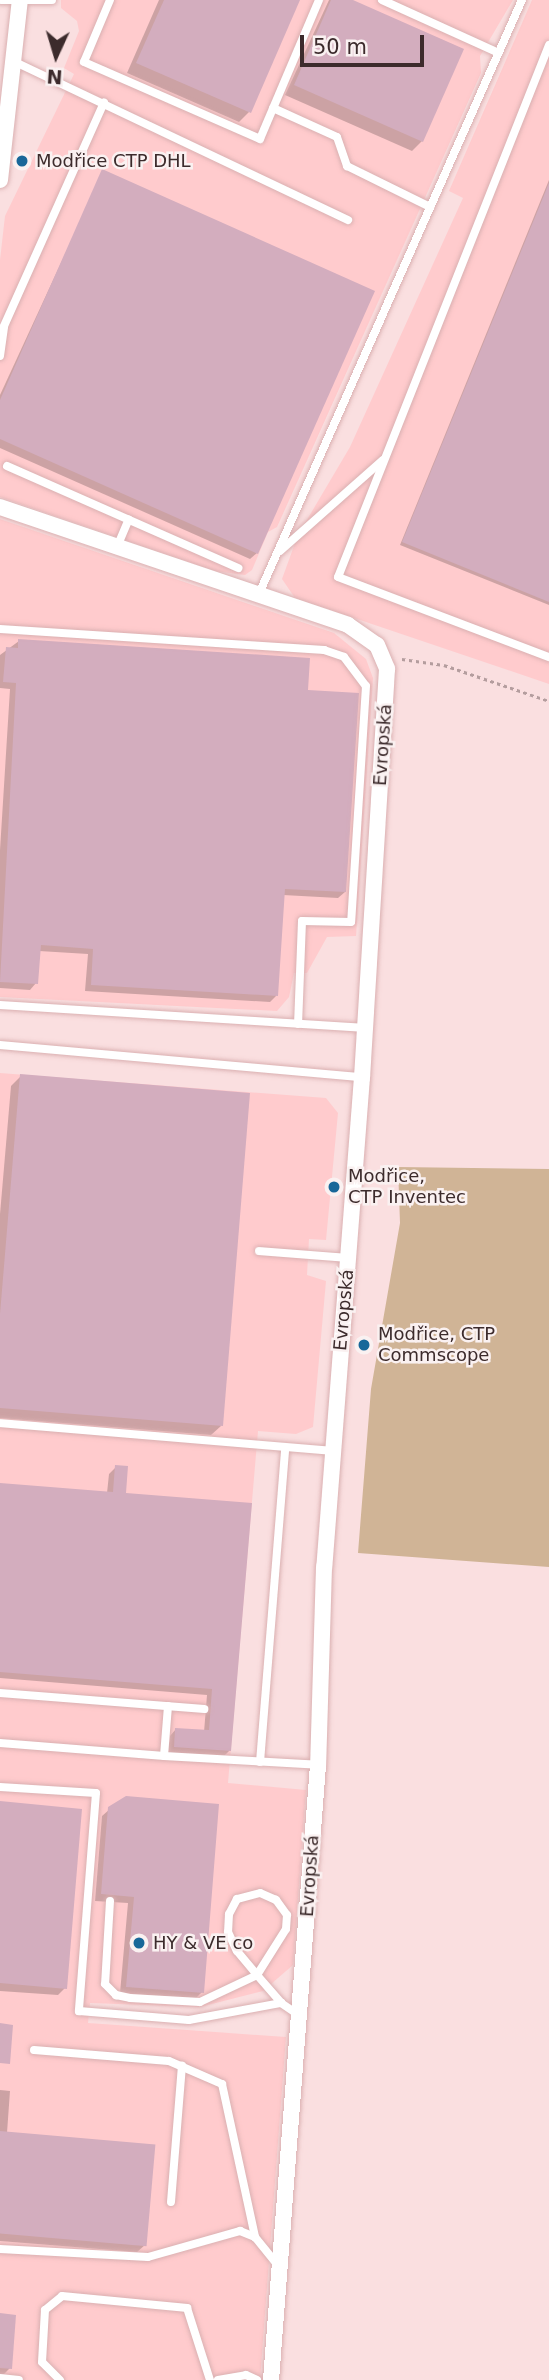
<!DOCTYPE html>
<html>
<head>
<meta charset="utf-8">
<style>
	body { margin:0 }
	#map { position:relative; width:549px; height:2380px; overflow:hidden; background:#fadfe0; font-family:"DejaVu Sans",sans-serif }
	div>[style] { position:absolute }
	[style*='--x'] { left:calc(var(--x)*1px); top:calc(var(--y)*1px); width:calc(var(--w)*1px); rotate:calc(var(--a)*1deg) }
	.built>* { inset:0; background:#ffcbcd }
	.green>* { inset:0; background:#d0b496 }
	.shadow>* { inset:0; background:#0003 }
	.building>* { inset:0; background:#d3adbe; transform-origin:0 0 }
	.path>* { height:2.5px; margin-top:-1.25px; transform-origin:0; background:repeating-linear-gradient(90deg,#b49d9e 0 3.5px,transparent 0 7px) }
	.roads { filter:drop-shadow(0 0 2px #dab0b1) drop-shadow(0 0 2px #dab0b1) }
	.lane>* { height:8px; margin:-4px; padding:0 4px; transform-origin:4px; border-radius:4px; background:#fff }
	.street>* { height:16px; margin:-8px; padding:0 8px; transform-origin:8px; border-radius:8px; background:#fff }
	.dots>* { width:19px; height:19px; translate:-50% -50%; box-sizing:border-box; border:4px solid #faf1f1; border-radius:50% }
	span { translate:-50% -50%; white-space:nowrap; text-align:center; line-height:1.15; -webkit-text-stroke:5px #faf1f1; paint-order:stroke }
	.poi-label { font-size:18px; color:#3c2b2c }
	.left { translate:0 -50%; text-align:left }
	.street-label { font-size:18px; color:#3c2b2c }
	.north { position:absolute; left:21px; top:21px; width:70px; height:70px; -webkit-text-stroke:5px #faf1f1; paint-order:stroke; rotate:184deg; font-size:19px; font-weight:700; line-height:28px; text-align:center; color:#3c2b2c }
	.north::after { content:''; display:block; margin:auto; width:24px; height:32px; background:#3c2b2c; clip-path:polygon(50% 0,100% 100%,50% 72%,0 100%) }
	.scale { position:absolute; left:300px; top:35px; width:124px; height:32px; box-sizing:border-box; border:4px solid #3c2b2c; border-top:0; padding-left:9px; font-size:21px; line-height:24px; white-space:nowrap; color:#3c2b2c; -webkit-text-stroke:5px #faf1f1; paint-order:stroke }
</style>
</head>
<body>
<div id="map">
	<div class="built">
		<div style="clip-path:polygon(61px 0,513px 0,480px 56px,481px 73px,277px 527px,268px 532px,252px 570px,245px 575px,215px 571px,0 497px,0 260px,5px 216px,74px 74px,64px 68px,79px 31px,77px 21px,61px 8px)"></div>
		<div style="clip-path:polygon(532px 0,549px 0,549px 684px,295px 598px,282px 579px,298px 535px,350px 447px,463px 198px,449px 191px)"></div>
		<div style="clip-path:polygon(0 519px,334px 633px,366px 659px,373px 678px,356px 936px,327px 937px,307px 973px,294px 973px,289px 997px,277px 1011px,0 997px)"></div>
		<div style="clip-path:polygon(0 1073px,326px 1098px,338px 1113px,326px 1240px,309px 1239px,307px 1275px,326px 1281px,313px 1427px,296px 1434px,258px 1431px,228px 1783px,306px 1790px,293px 1965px,263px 1991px,200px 2007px,90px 2003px,88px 2023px,286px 2037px,260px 2380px,0 2380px)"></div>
	</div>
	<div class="green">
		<div style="clip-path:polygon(398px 1167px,549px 1169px,549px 1567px,358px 1553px,371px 1389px,400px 1223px)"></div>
	</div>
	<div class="shadow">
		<div style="clip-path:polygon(159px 0,299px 0,249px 112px,239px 122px,127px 73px)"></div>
		<div style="clip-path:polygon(329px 0,349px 0,422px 141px,412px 151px,285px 95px)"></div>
		<div style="clip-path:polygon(103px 172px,257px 553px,250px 559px,0 448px,0 395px)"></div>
		<div style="clip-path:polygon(549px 180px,549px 605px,400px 545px)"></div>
		<div style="clip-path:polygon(19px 641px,306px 692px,345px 892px,338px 898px,283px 895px,276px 996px,270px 1002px,85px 991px,88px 954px,39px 951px,36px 983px,30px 990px,0 988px,0 850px,10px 689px,0 688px,0 655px)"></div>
		<div style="clip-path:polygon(21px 1076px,221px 1426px,211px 1435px,0 1418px,0 1214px,11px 1086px)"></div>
		<div style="clip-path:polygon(116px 1467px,124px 1494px,250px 1505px,230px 1750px,223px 1757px,168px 1753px,170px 1736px,176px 1729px,204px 1732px,207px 1695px,0 1678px,0 1485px,107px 1493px,109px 1474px)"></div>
		<div style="clip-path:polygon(0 1803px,65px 1988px,58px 1995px,0 1991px)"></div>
		<div style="clip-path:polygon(110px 1809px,202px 1992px,195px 1999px,120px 1993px,128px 1903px,95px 1901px,102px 1816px)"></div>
		<div style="clip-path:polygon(0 2090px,10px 2091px,7px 2133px,145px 2245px,137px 2252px,0 2241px)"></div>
		<div style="clip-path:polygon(0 2315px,10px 2368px,4px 2374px,0 2374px)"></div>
	</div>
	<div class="building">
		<div style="clip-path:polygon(164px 0,300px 0,251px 113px,136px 63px)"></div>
		<div style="clip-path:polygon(331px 0,353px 0,464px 49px,423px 142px,294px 85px)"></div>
		<div style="clip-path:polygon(102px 169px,375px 291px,258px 554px,0 439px,0 400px)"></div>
		<div style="clip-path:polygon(549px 183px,549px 602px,402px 542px)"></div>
		<div style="clip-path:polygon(18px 639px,310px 658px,308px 690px,359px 693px,346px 892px,285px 889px,278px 996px,91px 985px,93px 949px,41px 945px,38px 984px,0 982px,16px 683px,3px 682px,6px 647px,18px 648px)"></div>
		<div style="clip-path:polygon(20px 1074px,250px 1093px,223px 1426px,0 1408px,0 1314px)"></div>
		<div style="clip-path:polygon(115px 1465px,128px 1466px,126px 1493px,252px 1503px,231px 1751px,174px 1747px,175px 1728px,209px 1730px,212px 1689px,0 1672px,0 1483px,113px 1492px)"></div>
		<div style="clip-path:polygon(126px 1796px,219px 1804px,204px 1993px,126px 1987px,134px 1897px,101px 1894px,108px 1807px)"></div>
		<div style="clip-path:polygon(0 1801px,82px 1809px,67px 1989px,0 1983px)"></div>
		<div style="clip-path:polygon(0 2023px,13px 2025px,10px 2064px,0 2063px)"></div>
		<div style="left:0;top:2131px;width:156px;height:102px;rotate:5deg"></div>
		<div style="clip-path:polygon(0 2313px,16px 2315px,12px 2369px,0 2368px)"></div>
	</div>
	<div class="path">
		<div style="--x:402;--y:659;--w:42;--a:8.1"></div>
		<div style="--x:444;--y:665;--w:111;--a:18.9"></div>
	</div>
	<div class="roads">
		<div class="lane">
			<div style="--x:1;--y:0;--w:51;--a:0"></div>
			<div style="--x:110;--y:0;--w:67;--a:112.8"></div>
			<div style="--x:84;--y:62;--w:192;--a:23.6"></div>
			<div style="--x:260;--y:139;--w:151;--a:-67"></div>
			<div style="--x:382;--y:0;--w:128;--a:24.4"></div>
			<div style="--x:549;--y:45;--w:572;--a:111.63"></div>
			<div style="--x:338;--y:577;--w:226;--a:20.8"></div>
			<div style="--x:13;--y:61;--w:371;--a:25.4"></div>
			<div style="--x:273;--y:108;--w:70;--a:24.4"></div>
			<div style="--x:337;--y:137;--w:31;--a:71"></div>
			<div style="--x:347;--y:166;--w:93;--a:26.3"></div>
			<div style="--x:0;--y:356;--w:30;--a:-82"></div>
			<div style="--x:4;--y:326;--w:245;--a:-65.9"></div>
			<div style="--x:7;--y:466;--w:253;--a:23.8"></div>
			<div style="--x:117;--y:547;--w:30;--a:-67"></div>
			<div style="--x:280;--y:551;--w:137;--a:-41.5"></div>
			<div style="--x:258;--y:596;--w:652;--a:-66.11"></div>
			<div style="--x:0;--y:629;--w:325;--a:3.7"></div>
			<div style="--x:324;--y:650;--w:21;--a:19"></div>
			<div style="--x:344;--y:657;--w:36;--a:53"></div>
			<div style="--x:366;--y:686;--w:236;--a:93.6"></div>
			<div style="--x:351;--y:922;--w:49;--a:-178.8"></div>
			<div style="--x:302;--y:921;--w:103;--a:92.2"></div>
			<div style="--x:0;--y:1005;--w:367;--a:3.6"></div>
			<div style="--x:0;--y:1045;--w:363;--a:5.1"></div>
			<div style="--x:259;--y:1251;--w:89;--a:4.5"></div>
			<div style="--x:0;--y:1423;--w:334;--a:4.8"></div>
			<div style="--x:0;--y:1693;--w:205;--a:4.5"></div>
			<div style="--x:168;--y:1706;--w:50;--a:94.6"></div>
			<div style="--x:164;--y:1756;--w:154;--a:3.3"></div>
			<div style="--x:0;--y:1743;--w:165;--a:4.5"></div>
			<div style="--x:260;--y:1762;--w:315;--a:-85.4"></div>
			<div style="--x:0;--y:1787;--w:96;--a:3.6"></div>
			<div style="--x:96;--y:1793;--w:219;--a:94.5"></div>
			<div style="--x:79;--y:2011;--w:110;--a:4.7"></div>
			<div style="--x:189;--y:2020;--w:94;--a:-10.5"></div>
			<div style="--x:281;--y:2003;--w:23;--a:34"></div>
			<div style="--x:110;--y:1901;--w:83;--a:93.4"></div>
			<div style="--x:105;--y:1984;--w:16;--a:45"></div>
			<div style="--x:116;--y:1995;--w:14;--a:12"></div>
			<div style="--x:130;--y:1998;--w:70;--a:3.3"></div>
			<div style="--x:200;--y:2002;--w:63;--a:-25.3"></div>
			<div style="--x:257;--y:1975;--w:54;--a:-57.8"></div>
			<div style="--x:286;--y:1929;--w:14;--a:-86"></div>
			<div style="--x:287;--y:1915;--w:19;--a:-126"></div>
			<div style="--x:276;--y:1900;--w:17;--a:-156"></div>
			<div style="--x:260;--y:1893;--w:24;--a:165"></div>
			<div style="--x:237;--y:1899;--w:17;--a:118"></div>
			<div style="--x:229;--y:1914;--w:18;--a:93"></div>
			<div style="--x:228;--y:1932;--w:21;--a:65"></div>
			<div style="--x:237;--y:1951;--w:31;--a:50"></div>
			<div style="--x:257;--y:1975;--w:37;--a:49"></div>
			<div style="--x:34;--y:2050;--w:135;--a:4.7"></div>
			<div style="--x:169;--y:2061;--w:58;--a:23.5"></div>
			<div style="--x:222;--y:2084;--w:157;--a:77.8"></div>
			<div style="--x:171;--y:2202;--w:137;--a:-85.4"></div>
			<div style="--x:0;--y:2249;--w:148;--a:3.1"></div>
			<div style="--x:148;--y:2257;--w:96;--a:-15.8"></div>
			<div style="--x:240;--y:2231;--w:16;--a:22"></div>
			<div style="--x:255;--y:2237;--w:36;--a:51"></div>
			<div style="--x:0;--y:2378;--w:19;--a:6"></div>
			<div style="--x:60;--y:2380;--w:25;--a:-135"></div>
			<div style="--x:42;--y:2362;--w:52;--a:-86.7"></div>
			<div style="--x:45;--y:2310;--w:22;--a:-39"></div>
			<div style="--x:62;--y:2296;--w:126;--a:5.5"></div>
			<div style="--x:187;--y:2308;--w:76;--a:72.3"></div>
			<div style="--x:218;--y:2380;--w:28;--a:-10"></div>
			<div style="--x:246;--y:2375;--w:12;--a:24"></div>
		</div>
		<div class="street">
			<div style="--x:0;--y:180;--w:181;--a:-83.7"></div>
			<div style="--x:0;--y:507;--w:367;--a:18.7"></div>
			<div style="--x:348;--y:625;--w:35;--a:35"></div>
			<div style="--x:377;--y:645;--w:26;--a:67"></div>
			<div style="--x:387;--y:669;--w:409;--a:93.5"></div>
			<div style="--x:362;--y:1077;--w:491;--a:94.4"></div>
			<div style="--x:324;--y:1567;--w:198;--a:91.7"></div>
			<div style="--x:318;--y:1765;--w:617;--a:94.37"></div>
		</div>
	</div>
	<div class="dots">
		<div style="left:22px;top:161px;background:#186799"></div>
		<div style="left:334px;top:1187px;background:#186799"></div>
		<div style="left:364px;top:1345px;background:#186799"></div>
		<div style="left:139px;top:1943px;background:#186799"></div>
	</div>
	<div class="poi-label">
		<span class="left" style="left:36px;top:161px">Modřice CTP DHL</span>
		<span class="left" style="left:348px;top:1187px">Modřice,<br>CTP Inventec</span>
		<span class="left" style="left:378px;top:1345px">Modřice, CTP<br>Commscope</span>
		<span class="left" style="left:153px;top:1943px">HY &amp; VE co</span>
	</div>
	<div class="street-label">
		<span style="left:383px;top:745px;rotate:-86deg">Evropská</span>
		<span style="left:344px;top:1310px;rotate:-85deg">Evropská</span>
		<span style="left:310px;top:1876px;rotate:-86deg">Evropská</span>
	</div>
	<div class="north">N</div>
	<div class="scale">50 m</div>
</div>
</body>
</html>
